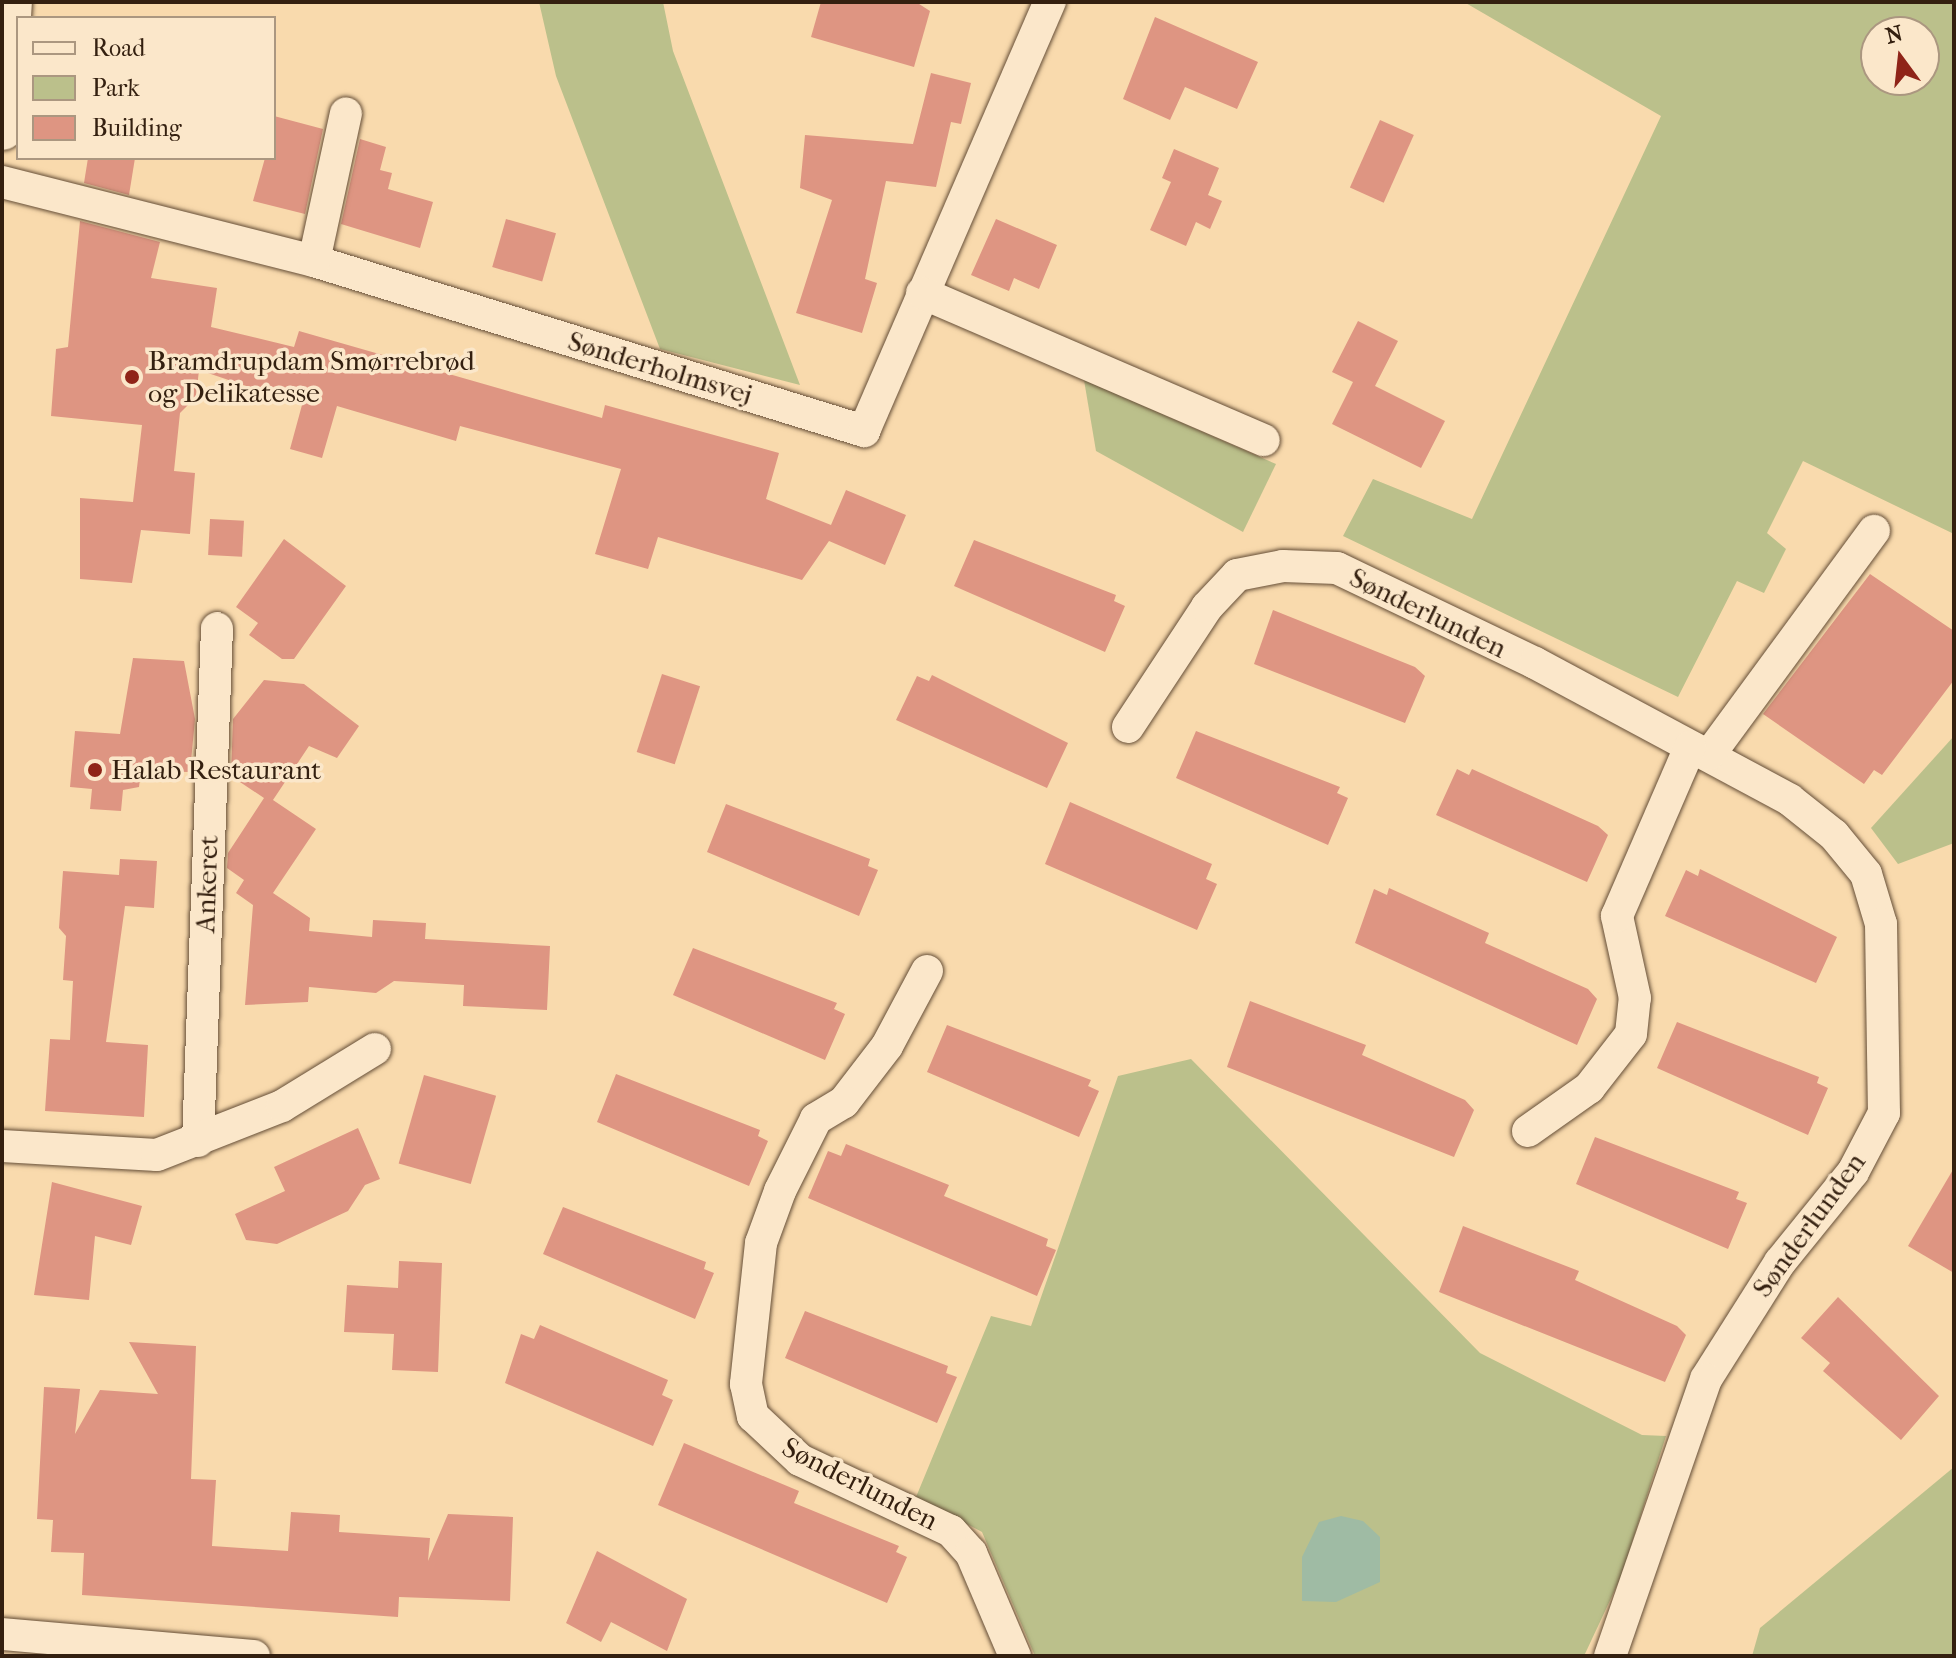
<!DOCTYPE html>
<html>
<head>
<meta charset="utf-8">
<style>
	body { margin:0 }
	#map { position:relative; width:1956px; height:1658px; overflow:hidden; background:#f9daad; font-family:"IM FELL French Canon",serif }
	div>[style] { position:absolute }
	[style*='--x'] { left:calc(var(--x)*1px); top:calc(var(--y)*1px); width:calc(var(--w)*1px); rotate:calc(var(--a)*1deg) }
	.green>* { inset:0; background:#bbc08b }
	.water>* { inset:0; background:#9fbba4 }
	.building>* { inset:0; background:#de9582; transform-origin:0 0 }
	.roads { filter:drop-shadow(0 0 2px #654e37) drop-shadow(0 0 2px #654e37) }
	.street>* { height:32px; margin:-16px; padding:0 16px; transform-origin:16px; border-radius:16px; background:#fbe7ca }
	.secondary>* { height:44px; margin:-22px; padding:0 22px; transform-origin:22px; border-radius:22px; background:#fbe7ca }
	.dots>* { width:22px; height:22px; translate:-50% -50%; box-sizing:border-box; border:4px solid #fbe7ca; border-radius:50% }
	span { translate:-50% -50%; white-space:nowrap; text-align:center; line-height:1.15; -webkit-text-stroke:7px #fbe7ca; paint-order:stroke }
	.poi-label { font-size:28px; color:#342010 }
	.left { translate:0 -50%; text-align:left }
	.street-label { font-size:28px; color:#342010 }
	.frame { position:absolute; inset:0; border:4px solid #342010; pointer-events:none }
	.legend { position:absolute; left:16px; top:16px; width:260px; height:144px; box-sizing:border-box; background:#fbe7ca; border:2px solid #ab9780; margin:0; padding:10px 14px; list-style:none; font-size:24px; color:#342010 }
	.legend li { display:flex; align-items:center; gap:16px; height:40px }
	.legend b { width:40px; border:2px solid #ab9780 }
	.north { position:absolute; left:1860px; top:16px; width:80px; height:80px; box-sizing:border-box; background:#fbe7ca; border:2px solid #ab9780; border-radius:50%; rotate:345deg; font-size:22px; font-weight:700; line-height:32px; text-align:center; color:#342010 }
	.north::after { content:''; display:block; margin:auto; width:28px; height:36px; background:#8f2418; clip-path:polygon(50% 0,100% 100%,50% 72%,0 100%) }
</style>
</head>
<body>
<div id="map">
	<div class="green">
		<div style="clip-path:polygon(539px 2px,663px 2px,673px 51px,800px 385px,660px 349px,556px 76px)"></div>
		<div style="clip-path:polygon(evenodd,1464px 2px,1954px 2px,1954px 534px,1803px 461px,1767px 533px,1786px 549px,1764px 593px,1737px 581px,1678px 697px,1343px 536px,1373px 479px,1472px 519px,1661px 116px,1464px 2px,1924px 32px,1924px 80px,1876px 80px,1876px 32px,1924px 32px)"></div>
		<div style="clip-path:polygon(1084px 380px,1276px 464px,1243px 532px,1096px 451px)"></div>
		<div style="clip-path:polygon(1954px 736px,1954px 843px,1898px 864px,1871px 828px)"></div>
		<div style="clip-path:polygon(1191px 1059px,1480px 1353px,1642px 1435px,1666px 1436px,1621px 1577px,1584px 1656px,1035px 1656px,982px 1532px,916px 1497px,991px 1316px,1031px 1326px,1118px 1076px)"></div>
		<div style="clip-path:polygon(1954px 1467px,1954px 1656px,1752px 1656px,1760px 1628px)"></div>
	</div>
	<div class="water">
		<div style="clip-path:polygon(1341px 1516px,1363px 1521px,1380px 1537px,1380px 1582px,1336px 1602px,1302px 1601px,1302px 1557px,1319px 1522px)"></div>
	</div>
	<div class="building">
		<div style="clip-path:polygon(821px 2px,916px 2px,930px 11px,914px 67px,811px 37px)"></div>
		<div style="clip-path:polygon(1155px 17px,1258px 62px,1237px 109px,1185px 87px,1170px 120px,1123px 99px)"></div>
		<div style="clip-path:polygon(931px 73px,971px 83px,961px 124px,951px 122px,936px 187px,886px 181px,865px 279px,877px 283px,862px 333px,796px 313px,832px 200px,800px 188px,805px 135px,913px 144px)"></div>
		<div style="clip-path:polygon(274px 116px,323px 129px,305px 214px,253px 201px,265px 158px,274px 158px)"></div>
		<div style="left:1380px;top:120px;width:37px;height:74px;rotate:24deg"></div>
		<div style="clip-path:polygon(360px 139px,386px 147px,380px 170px,392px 173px,388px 189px,433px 202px,420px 248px,341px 224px)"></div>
		<div style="clip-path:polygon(1174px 149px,1219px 168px,1208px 195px,1222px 201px,1210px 229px,1196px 222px,1186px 246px,1150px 230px,1171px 182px,1162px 178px)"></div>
		<div style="clip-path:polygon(88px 158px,135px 158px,129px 195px,84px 183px)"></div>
		<div style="left:506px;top:219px;width:52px;height:50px;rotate:16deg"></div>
		<div style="clip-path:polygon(996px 219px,1057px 245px,1039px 289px,1014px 278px,1009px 291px,971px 275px)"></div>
		<div style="clip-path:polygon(80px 221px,160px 242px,151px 278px,217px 288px,211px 327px,294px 347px,299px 331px,602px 418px,605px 405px,779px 453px,766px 499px,831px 525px,846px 490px,906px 515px,885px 565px,829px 541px,802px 580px,658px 537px,648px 569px,595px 554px,621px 469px,460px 426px,456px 441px,337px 406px,322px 458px,290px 449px,302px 405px,199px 370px,196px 397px,180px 413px,174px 471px,195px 473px,190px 534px,141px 530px,132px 583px,80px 579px,80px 498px,133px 502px,142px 425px,51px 416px,56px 349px,68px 347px)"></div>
		<div style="clip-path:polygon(1358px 321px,1398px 341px,1375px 386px,1445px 421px,1421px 468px,1332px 424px,1353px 382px,1332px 372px)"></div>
		<div style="left:210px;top:519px;width:34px;height:36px;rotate:3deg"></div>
		<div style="clip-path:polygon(284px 539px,346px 586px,294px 659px,282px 659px,249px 635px,258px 623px,236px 607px)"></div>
		<div style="clip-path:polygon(974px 540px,1116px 595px,1114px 601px,1125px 606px,1105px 652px,954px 586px)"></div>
		<div style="clip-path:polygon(1870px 574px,1954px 631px,1954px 680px,1882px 775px,1874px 770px,1864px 784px,1763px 714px)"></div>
		<div style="clip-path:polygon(1273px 610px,1415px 667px,1425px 676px,1405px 723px,1254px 664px)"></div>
		<div style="clip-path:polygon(133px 658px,184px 661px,195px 719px,190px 772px,141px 771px,139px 787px,123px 790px,121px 811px,90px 809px,92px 789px,70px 787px,75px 731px,120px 734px)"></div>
		<div style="left:662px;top:674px;width:40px;height:82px;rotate:18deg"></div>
		<div style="clip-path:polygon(932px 675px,1068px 743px,1047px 788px,896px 720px,917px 676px,929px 681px)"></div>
		<div style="clip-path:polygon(264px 680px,304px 684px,359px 726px,337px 758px,309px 746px,273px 800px,316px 829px,273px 893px,310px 918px,309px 931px,372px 937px,373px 920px,426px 923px,425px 939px,550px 946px,547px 1010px,463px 1006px,464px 985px,394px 981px,376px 993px,309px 987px,308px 1002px,245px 1005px,253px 905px,236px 893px,244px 880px,227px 868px,228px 853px,264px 798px,231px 776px,233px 719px)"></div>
		<div style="clip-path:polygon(1196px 731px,1340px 787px,1337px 793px,1348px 798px,1328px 845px,1176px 778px)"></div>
		<div style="clip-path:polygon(1457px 769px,1469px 775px,1472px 769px,1598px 826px,1608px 835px,1587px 882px,1436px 815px)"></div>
		<div style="clip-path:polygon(1070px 802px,1212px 864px,1206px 879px,1217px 884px,1197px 930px,1045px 864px)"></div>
		<div style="clip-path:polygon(726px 804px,870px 859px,868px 866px,878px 870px,859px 916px,707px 852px)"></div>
		<div style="clip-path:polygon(120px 859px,157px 861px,154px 908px,125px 906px,106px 1042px,148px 1045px,144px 1117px,45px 1111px,50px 1039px,70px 1040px,73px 981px,63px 980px,66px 936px,59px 928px,63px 871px,119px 875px)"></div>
		<div style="clip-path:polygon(1700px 869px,1837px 937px,1816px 983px,1665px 916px,1686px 870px,1698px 876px)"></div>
		<div style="clip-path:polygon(1389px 888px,1489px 933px,1485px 943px,1588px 989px,1597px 999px,1577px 1045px,1355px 943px,1374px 889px,1387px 895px)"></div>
		<div style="clip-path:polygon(693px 948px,837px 1003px,834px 1009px,845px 1014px,825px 1060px,673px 995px)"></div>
		<div style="clip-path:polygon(1250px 1001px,1366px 1045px,1362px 1055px,1465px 1100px,1474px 1110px,1454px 1157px,1227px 1067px)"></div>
		<div style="clip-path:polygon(1677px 1022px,1819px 1077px,1817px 1083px,1828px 1088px,1808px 1135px,1657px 1068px)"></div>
		<div style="clip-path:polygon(947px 1025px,1091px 1080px,1088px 1086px,1099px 1091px,1079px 1137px,927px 1072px)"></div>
		<div style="clip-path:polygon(616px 1074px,760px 1130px,758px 1136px,768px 1141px,749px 1186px,597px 1122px)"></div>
		<div style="left:424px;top:1075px;width:75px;height:92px;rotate:16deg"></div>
		<div style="clip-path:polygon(358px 1128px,380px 1179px,365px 1185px,348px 1211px,277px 1244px,246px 1240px,235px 1214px,285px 1191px,274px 1167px)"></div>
		<div style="clip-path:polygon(1595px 1137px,1739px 1192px,1736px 1199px,1747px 1203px,1728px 1249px,1576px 1184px)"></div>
		<div style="clip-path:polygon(846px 1144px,949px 1185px,944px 1196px,1048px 1239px,1046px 1246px,1056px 1250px,1037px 1296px,808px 1198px,828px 1151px,841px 1156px)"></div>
		<div style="clip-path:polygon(1954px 1168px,1954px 1273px,1908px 1246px)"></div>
		<div style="clip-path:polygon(52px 1182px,142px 1206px,131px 1245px,95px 1236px,89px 1300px,34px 1295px)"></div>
		<div style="clip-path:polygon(563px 1207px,706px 1262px,704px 1269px,714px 1273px,695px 1319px,543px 1254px)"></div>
		<div style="clip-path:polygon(1463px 1226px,1579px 1271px,1575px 1280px,1677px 1326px,1686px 1335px,1665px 1382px,1439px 1292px)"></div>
		<div style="clip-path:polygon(399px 1261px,442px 1263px,438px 1372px,392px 1370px,394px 1334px,344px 1332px,347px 1285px,398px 1288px)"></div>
		<div style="clip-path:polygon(1838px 1297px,1939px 1396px,1901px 1440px,1823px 1371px,1830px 1363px,1801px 1338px)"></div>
		<div style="clip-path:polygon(805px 1311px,948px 1366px,946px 1373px,957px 1377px,937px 1423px,785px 1358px)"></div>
		<div style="clip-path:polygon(540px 1325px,668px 1380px,662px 1395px,673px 1400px,653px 1446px,505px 1383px,521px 1334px,534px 1339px)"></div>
		<div style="clip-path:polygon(129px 1342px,196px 1346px,191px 1479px,216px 1480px,212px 1546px,288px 1551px,291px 1512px,340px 1515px,339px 1532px,430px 1538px,428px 1561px,448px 1514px,513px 1517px,510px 1601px,399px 1597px,398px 1617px,82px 1595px,84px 1553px,51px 1552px,53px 1520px,37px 1519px,44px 1387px,80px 1389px,75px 1434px,100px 1390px,158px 1394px)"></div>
		<div style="clip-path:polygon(684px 1443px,799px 1491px,794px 1503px,899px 1546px,896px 1552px,907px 1557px,887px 1603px,658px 1505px)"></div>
		<div style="clip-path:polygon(597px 1551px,687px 1599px,667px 1651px,611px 1622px,601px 1642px,566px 1623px)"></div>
	</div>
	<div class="roads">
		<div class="street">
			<div style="--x:2;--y:182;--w:322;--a:14.2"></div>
			<div style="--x:314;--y:261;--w:576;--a:17.18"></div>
			<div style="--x:864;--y:431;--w:468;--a:-66.6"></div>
			<div style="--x:314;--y:261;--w:151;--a:-77.8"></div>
			<div style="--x:922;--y:293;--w:372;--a:23.3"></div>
			<div style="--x:1128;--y:727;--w:144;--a:-56.6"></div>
			<div style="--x:1207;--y:607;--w:44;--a:-46.8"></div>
			<div style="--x:1237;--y:575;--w:47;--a:-11.1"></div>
			<div style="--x:1283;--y:566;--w:54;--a:2.1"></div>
			<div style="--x:1337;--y:568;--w:220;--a:25.6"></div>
			<div style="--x:1535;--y:663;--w:289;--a:28.2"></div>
			<div style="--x:1790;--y:800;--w:56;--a:38.5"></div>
			<div style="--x:1834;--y:835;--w:50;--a:50.6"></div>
			<div style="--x:1866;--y:874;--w:52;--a:73.3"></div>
			<div style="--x:1881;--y:924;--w:189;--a:89.1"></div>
			<div style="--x:1884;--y:1113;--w:67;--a:117.7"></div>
			<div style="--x:1853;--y:1172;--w:116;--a:129"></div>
			<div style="--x:1780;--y:1262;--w:138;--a:122.3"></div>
			<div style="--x:1706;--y:1379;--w:293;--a:109.1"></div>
			<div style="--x:1710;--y:754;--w:277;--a:-53.7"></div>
			<div style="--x:927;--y:971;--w:85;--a:118.1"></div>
			<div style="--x:887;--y:1046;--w:71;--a:127.5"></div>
			<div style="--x:844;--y:1102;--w:33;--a:149"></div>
			<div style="--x:816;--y:1119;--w:80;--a:116.6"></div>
			<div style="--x:780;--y:1191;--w:55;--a:110.1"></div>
			<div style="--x:761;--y:1243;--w:142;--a:96.1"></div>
			<div style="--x:746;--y:1384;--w:33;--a:78"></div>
			<div style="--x:753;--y:1416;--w:64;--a:43.1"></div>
			<div style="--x:800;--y:1460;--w:167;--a:25.2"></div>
			<div style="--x:951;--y:1531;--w:30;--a:48"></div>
			<div style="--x:971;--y:1553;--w:112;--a:66.9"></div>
			<div style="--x:1528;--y:1131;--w:75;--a:-35.2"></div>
			<div style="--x:1589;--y:1088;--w:68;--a:-52.1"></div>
			<div style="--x:1631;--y:1034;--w:36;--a:-84"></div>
			<div style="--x:1635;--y:998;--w:84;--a:-102.4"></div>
			<div style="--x:1617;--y:916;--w:184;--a:-66.6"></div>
			<div style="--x:198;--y:1141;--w:513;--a:-87.88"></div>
			<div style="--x:2;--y:1146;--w:155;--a:3.3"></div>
			<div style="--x:157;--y:1155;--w:134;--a:-21.4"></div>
			<div style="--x:282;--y:1106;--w:109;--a:-31.5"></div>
			<div style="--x:2;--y:1634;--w:253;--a:5"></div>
		</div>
		<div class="secondary">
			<div style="--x:2;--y:128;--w:126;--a:-86.4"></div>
		</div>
	</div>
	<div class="dots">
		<div style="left:132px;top:377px;background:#8f2418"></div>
		<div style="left:95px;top:770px;background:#8f2418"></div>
	</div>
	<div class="poi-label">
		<span class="left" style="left:148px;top:377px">Bramdrupdam Smørrebrød<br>og Delikatesse</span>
		<span class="left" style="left:111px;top:770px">Halab Restaurant</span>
	</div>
	<div class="street-label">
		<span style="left:660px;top:368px;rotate:17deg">Sønderholmsvej</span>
		<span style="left:1428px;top:613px;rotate:26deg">Sønderlunden</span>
		<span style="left:207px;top:884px;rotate:-88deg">Ankeret</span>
		<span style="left:1809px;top:1225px;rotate:-54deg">Sønderlunden</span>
		<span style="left:860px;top:1484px;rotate:27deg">Sønderlunden</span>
	</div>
	<div class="frame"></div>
	<ul class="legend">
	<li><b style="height:10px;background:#fbe7ca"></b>Road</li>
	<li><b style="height:22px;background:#bbc08b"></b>Park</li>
	<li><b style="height:22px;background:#de9582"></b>Building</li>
	</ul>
	<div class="north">N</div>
</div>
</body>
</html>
